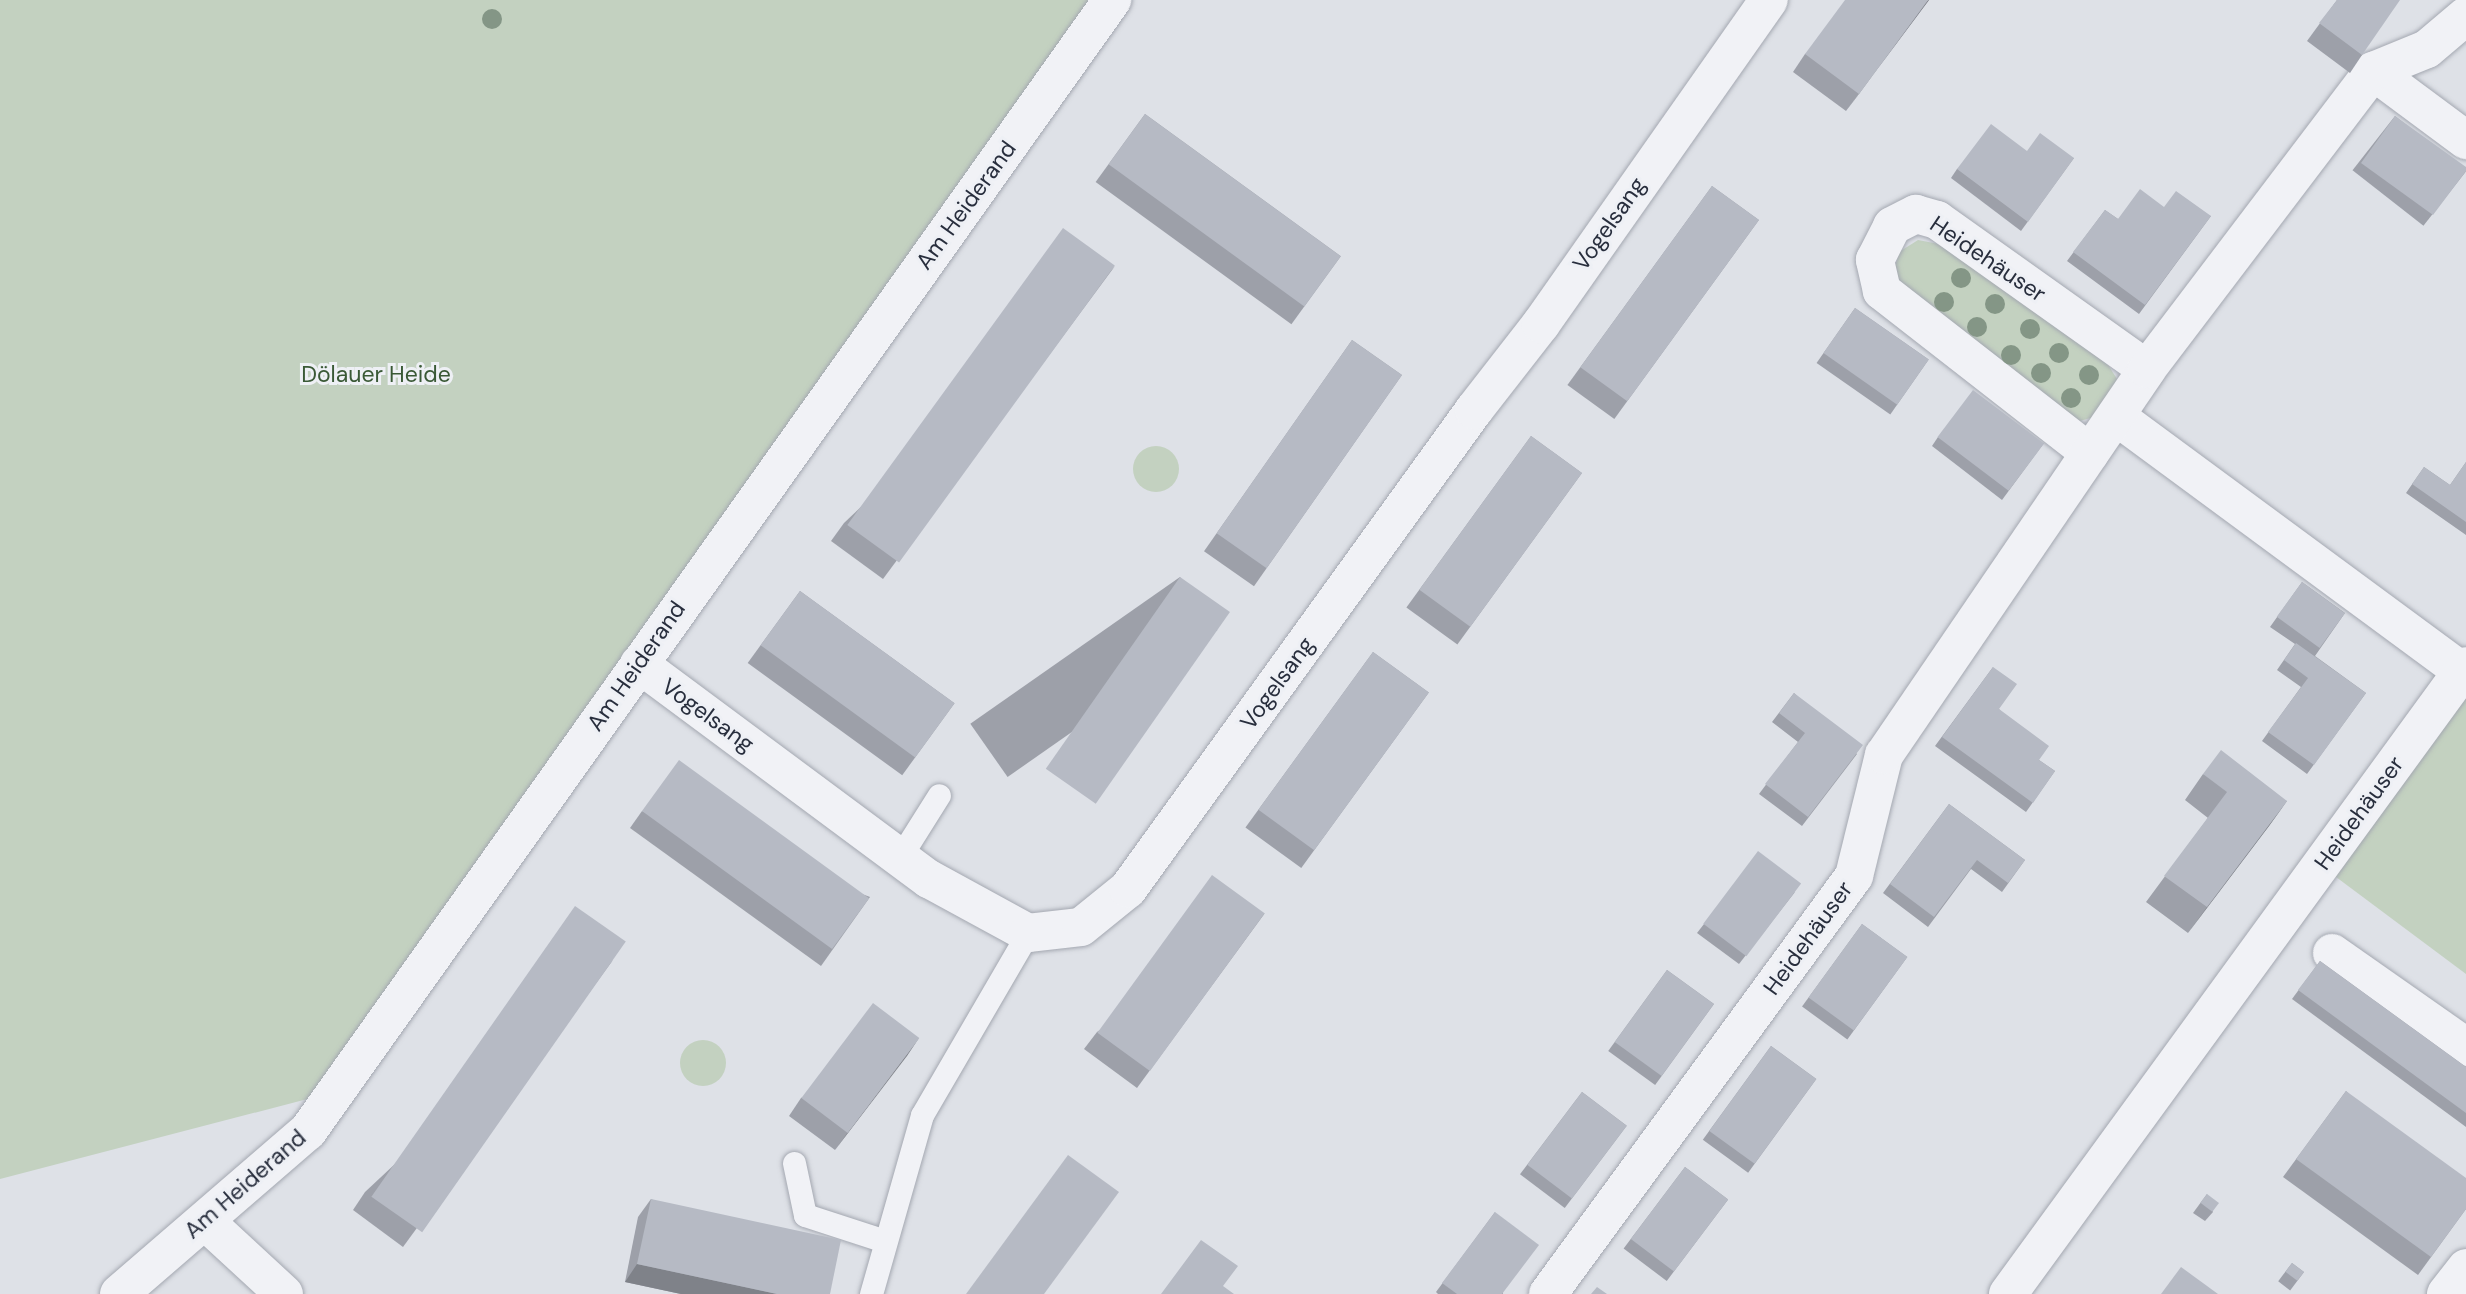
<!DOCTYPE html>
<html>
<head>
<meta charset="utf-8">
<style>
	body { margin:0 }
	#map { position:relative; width:2466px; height:1294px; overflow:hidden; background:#dee1e7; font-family:"DM Sans",sans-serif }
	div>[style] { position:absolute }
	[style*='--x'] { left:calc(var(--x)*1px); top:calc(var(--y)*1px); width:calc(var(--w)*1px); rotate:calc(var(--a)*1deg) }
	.green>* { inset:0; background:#c3d1c0 }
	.round { border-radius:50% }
	.roads { filter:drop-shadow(0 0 2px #a4a8b1) drop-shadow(0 0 2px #a4a8b1) }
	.service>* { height:23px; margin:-11.5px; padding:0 11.5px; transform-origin:11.5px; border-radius:11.5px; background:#f1f2f6 }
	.minor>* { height:38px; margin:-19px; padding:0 19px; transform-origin:19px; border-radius:19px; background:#f1f2f6 }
	.tertiary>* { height:38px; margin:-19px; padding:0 19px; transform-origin:19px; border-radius:19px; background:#f1f2f6 }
	.trees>* { width:20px; height:20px; margin:-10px; border-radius:50%; background:#849686 }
	.wall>* { inset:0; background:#9da0a9; transform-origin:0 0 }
	.shaded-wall>* { inset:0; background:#7f8289 }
	.building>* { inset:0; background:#b6bac4; transform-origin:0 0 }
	span { translate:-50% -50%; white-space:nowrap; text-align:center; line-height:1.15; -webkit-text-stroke:6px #eef0f5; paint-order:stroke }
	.street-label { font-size:23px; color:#282e3d }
	.park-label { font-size:23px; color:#3a5936 }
</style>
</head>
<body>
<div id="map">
	<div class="green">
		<div style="clip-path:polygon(0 0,1109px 0,315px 1097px,0 1179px)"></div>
		<div style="clip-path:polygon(1918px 240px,1944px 245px,2105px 360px,2117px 379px,2115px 397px,2101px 415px,2080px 421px,1901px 290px,1895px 267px,1899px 252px)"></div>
		<div class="round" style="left:1133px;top:446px;width:46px;height:46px"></div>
		<div style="clip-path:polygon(2466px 685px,2466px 974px,2332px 874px)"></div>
		<div class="round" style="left:680px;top:1040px;width:46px;height:46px"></div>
	</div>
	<div class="roads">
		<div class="service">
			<div style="--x:900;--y:857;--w:73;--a:-57.8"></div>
			<div style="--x:794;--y:1163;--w:53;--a:78.1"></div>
			<div style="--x:805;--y:1215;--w:84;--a:18"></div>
			<div style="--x:871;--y:1294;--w:186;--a:-74.1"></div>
			<div style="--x:922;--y:1115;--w:211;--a:-59.8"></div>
		</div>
		<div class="minor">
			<div style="--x:2373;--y:71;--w:116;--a:36.6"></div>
			<div style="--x:2117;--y:417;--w:428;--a:36.4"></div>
			<div style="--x:2090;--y:453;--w:264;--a:-142.1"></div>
			<div style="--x:1882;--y:291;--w:32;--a:-103"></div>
			<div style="--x:1875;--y:260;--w:38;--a:-63"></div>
			<div style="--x:1892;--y:226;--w:27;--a:-27"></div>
			<div style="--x:1916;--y:214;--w:22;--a:16"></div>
			<div style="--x:1937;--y:220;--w:257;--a:35.4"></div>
			<div style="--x:639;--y:664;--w:361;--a:36.6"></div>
			<div style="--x:929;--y:879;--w:113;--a:28.6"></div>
			<div style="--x:1028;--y:933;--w:53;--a:-6.5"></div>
			<div style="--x:1081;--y:927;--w:60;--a:-39"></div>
			<div style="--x:1128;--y:889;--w:591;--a:-54.16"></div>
			<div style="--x:1474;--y:410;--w:109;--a:-52.1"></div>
			<div style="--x:1541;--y:324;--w:396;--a:-54.9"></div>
			<div style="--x:2332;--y:953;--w:164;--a:35"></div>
			<div style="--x:206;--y:1222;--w:106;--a:42.7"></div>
			<div style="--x:1548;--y:1294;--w:518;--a:-53.79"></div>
			<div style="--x:1854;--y:876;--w:125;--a:-76.1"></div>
			<div style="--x:1884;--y:755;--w:467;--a:-55.7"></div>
			<div style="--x:2147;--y:369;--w:374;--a:-52.8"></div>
			<div style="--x:2373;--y:71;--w:58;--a:-22.2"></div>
			<div style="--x:2427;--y:49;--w:51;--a:-40.2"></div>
			<div style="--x:2008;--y:1294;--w:777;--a:-53.9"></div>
			<div style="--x:2446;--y:1294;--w:33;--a:-52"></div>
		</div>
		<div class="tertiary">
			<div style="--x:119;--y:1294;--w:250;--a:-40.8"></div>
			<div style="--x:308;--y:1131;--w:1388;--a:-54.59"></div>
		</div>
	</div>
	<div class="trees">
		<div style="left:492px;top:19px"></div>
		<div style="left:1961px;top:278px"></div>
		<div style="left:1944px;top:302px"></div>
		<div style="left:1995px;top:304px"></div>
		<div style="left:1977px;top:327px"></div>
		<div style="left:2030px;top:329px"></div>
		<div style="left:2059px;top:353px"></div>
		<div style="left:2011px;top:355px"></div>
		<div style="left:2041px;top:373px"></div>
		<div style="left:2089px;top:375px"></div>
		<div style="left:2071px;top:398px"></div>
	</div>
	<div class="wall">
		<div style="clip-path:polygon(1929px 0,1846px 111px,1793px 72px,1805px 54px)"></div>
		<div style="clip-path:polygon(2337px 0,2362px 55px,2350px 73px,2307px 41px)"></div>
		<div style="left:1145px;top:114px;width:242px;height:84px;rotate:36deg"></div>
		<div style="left:2395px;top:116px;width:90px;height:69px;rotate:38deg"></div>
		<div style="clip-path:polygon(2027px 151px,2074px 158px,2021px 231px,1951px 178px,1957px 169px)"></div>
		<div style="left:1712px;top:186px;width:58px;height:246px;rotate:36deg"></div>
		<div style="clip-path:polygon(2164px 207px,2211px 216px,2139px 314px,2067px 261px,2105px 210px,2118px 219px)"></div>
		<div style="clip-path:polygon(1115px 266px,883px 579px,831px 541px,844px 523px)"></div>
		<div style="left:1855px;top:308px;width:90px;height:67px;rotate:35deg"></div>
		<div style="left:1352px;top:340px;width:61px;height:258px;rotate:35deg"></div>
		<div style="left:1531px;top:436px;width:63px;height:212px;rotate:36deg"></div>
		<div style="clip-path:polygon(1938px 437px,2044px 443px,2002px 500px,1932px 446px)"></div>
		<div style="clip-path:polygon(2466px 462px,2466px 535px,2406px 493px,2424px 467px,2450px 485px)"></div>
		<div style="left:1180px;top:577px;width:65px;height:256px;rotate:55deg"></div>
		<div style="clip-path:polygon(2302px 582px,2345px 613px,2315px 656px,2366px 693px,2307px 774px,2262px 741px,2301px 687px,2277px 670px,2295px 644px,2270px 627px)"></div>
		<div style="left:800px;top:591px;width:191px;height:89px;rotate:36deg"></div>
		<div style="left:1373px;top:652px;width:69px;height:217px;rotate:36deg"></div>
		<div style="clip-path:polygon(1993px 667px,1999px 709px,2039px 760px,2055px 771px,2026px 812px,1935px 746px)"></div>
		<div style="clip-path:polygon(1794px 693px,1857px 754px,1802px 826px,1759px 794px,1798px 742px,1772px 722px)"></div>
		<div style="clip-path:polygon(2203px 774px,2287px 801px,2269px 826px,2188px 933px,2146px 902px,2208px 818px,2185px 800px)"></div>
		<div style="clip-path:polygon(1949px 804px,2025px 860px,2002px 892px,1971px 869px,1928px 927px,1883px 893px)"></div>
		<div style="clip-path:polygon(642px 811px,870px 897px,821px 966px,630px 828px)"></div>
		<div style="clip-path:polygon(1795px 892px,1739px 964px,1697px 933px,1704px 924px)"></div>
		<div style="clip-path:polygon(1265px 913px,1137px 1088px,1084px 1049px,1097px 1032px)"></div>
		<div style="left:1862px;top:924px;width:56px;height:102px;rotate:36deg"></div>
		<div style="clip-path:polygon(613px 960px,403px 1247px,353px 1210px,365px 1192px)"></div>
		<div style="clip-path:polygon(2320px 961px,2466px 1067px,2466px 1127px,2292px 999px)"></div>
		<div style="left:1667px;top:970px;width:58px;height:100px;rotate:36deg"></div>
		<div style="clip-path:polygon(919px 1038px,835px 1150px,789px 1116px,801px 1098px)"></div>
		<div style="left:1771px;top:1046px;width:56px;height:116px;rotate:36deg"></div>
		<div style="clip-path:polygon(2346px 1091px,2466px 1209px,2418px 1275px,2283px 1177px)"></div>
		<div style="left:1582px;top:1092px;width:56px;height:103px;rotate:37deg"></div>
		<div style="left:1685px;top:1167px;width:54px;height:102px;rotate:37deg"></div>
		<div style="clip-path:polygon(2207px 1194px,2213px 1212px,2205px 1221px,2193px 1213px)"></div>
		<div style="clip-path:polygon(651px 1199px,830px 1294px,681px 1294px,625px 1282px,638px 1217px)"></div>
		<div style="clip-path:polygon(1495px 1212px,1503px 1294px,1438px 1294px,1436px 1292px)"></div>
		<div style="left:2292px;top:1263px;width:15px;height:23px;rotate:37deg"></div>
	</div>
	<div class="shaded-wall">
		<div style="clip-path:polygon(1928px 0,1929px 0,1846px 111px,1859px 94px)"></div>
		<div style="clip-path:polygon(2287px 801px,2269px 826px,2188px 933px,2207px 907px)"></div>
		<div style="clip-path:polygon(919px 1038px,907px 1056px,835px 1150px,848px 1132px)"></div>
		<div style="clip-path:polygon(637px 1264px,777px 1294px,681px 1294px,625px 1282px)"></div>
	</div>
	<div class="building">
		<div style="clip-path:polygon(1845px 0,1928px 0,1859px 94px,1805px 54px)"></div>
		<div style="clip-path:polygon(2337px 0,2400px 0,2362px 55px,2319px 23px)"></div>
		<div style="left:1145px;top:114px;width:242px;height:62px;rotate:36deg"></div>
		<div style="clip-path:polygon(2395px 116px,2466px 167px,2466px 171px,2433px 215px,2361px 163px)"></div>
		<div style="clip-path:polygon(1991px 124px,2027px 151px,2040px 133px,2074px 158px,2028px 222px,1957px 169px)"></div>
		<div style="left:1712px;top:186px;width:58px;height:224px;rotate:36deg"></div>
		<div style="clip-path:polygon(2140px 189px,2164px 207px,2176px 191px,2211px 216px,2145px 305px,2073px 252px,2105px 210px,2118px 219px)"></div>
		<div style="left:1063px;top:228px;width:64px;height:367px;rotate:36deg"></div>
		<div style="left:1855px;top:308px;width:90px;height:55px;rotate:35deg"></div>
		<div style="left:1352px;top:340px;width:61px;height:236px;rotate:35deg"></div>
		<div style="left:1973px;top:390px;width:89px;height:59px;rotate:37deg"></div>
		<div style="left:1531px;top:436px;width:63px;height:190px;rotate:36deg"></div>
		<div style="clip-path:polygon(2466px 462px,2466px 522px,2412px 484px,2424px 467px,2450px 485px)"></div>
		<div style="left:1180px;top:577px;width:61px;height:234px;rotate:35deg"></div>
		<div style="left:2302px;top:582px;width:53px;height:43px;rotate:36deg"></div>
		<div style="left:800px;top:591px;width:191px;height:67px;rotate:36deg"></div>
		<div style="clip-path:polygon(2296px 643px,2366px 693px,2314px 765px,2268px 732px,2308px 678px,2284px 660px)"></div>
		<div style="left:1373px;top:652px;width:69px;height:195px;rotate:36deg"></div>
		<div style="clip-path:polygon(1993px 667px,2017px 684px,1999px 709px,2049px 746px,2039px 760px,2055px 771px,2033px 803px,1942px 737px)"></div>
		<div style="clip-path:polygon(1794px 693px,1863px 745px,1808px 817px,1765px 784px,1805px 733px,1779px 713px)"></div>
		<div style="clip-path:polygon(2221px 750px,2287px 801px,2207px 907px,2164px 876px,2227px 792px,2203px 774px)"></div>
		<div style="left:679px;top:760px;width:235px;height:63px;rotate:36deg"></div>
		<div style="clip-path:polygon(1949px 804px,2025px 860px,2008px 883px,1977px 860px,1934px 917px,1890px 884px)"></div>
		<div style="left:1758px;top:851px;width:54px;height:91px;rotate:37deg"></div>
		<div style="left:1212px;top:875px;width:65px;height:195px;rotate:36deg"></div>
		<div style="left:575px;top:906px;width:62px;height:355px;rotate:35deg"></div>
		<div style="left:1862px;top:924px;width:56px;height:91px;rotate:36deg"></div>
		<div style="clip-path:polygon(2320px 961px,2466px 1067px,2466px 1113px,2298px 990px)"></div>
		<div style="left:1667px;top:970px;width:58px;height:89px;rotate:36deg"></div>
		<div style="left:873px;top:1003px;width:58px;height:119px;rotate:37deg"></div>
		<div style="left:1771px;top:1046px;width:56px;height:105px;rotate:36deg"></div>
		<div style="clip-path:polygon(2346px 1091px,2466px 1178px,2466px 1209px,2431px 1257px,2296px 1159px)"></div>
		<div style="left:1582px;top:1092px;width:56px;height:91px;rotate:37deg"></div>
		<div style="clip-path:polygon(1068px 1155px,1119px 1192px,1044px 1294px,966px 1294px)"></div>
		<div style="left:1685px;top:1167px;width:54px;height:90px;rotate:37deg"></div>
		<div style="left:2207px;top:1194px;width:15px;height:11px;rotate:37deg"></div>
		<div style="clip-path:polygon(651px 1199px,841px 1240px,830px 1294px,777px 1294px,637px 1264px)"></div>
		<div style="clip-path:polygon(1495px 1212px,1539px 1245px,1502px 1294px,1457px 1294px,1442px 1283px)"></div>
		<div style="clip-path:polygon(1201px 1240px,1238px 1266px,1223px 1286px,1234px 1294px,1161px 1294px)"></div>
		<div style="left:2292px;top:1263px;width:15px;height:11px;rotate:37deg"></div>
		<div style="clip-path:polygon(2181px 1267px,2218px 1294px,2161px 1294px)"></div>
		<div style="clip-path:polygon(1597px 1287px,1607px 1294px,1591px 1294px)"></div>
	</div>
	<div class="street-label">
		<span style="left:966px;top:205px;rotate:-54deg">Am Heiderand</span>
		<span style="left:1609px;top:224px;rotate:-55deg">Vogelsang</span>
		<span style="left:1988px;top:259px;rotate:34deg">Heidehäuser</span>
		<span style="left:636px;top:666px;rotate:-55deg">Am Heiderand</span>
		<span style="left:1277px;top:683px;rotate:-54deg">Vogelsang</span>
		<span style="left:708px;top:715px;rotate:36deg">Vogelsang</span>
		<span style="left:2359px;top:813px;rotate:-54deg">Heidehäuser</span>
		<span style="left:1808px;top:938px;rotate:-54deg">Heidehäuser</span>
		<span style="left:245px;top:1184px;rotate:-41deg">Am Heiderand</span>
	</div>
	<div class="park-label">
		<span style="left:376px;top:374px">Dölauer Heide</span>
	</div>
</div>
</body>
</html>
